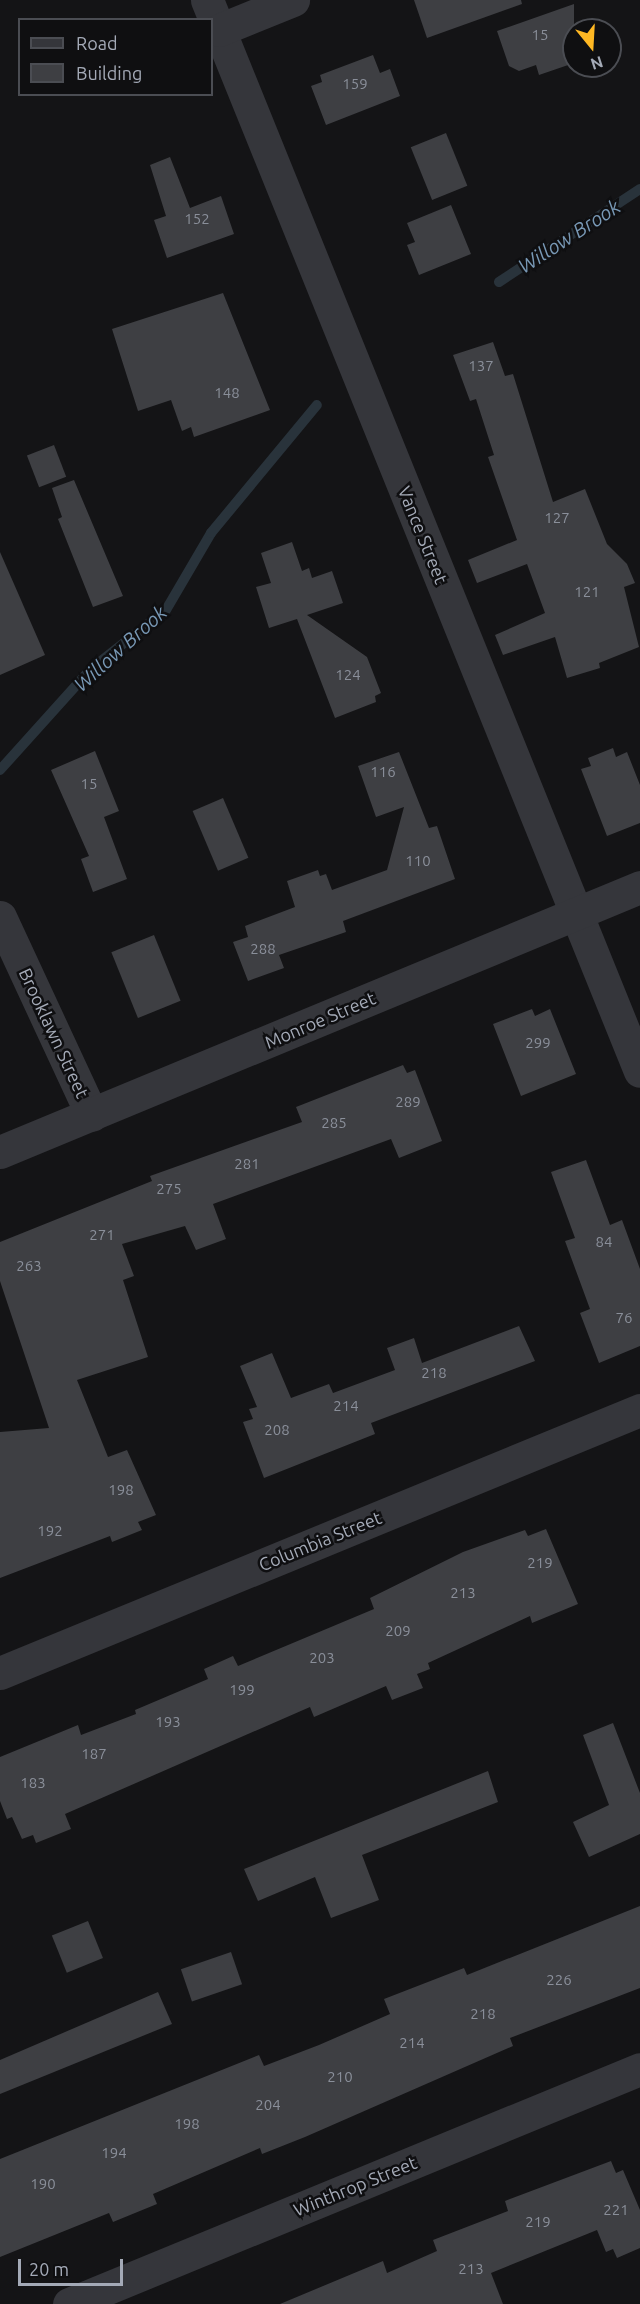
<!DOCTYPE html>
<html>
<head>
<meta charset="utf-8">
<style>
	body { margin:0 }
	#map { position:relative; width:640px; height:2304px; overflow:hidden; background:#141416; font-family:Ubuntu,sans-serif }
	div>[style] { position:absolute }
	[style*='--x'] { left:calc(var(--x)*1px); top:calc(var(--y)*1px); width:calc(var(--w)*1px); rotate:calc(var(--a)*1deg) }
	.stream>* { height:10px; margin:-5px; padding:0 5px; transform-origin:5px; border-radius:5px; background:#29333b }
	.building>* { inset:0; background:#3e3f43; transform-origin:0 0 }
	.minor>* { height:33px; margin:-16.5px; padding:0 16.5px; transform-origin:16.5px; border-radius:16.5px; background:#35363b }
	.tertiary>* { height:33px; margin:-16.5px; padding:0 16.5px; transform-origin:16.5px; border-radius:16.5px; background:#35363b }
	span { translate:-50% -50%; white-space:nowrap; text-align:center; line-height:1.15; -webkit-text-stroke:5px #0f0f11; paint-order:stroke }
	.number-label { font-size:15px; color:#8a8f9a }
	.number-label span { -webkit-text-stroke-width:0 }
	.street-label { font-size:18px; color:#a4aab7 }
	.water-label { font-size:20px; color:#7898b5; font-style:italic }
	.legend { position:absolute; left:18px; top:18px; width:195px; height:78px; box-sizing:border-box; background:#0f0f11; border:2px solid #4b4d53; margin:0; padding:8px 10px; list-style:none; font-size:18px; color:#a4aab7 }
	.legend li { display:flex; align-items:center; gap:12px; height:30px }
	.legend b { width:30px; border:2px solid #4b4d53 }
	.north { position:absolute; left:562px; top:18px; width:60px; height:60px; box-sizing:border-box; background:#0f0f11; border:2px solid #4b4d53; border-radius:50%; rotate:162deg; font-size:16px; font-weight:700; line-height:24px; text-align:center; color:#a4aab7 }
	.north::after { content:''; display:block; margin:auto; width:21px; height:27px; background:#ffb823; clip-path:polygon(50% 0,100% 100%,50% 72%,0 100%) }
	.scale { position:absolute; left:18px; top:2259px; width:105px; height:27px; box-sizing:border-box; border:3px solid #a4aab7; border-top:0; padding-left:8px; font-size:18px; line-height:21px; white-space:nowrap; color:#a4aab7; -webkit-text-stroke:4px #0f0f11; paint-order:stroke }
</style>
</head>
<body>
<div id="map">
	<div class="stream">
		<div style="--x:499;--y:282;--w:169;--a:-33.4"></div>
		<div style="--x:0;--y:770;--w:136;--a:-48"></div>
		<div style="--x:91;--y:669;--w:95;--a:-38.2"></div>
		<div style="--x:166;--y:610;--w:89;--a:-59.7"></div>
		<div style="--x:211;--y:533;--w:166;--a:-50.4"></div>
	</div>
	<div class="building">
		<div style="clip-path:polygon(414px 0,521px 0,522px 4px,427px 38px)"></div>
		<div style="clip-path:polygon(574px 4px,574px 63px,539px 75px,536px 65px,519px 71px,509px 66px,497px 31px)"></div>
		<div style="clip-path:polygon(373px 55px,380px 73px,390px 69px,400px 96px,326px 125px,311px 86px,322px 82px,320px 75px)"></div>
		<div style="left:446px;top:133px;width:57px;height:38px;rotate:68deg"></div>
		<div style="clip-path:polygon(170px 157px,190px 208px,221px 196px,234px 234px,167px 258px,154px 220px,166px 216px,150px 165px)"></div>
		<div style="clip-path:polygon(451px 205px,471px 254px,419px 275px,407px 245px,415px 242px,407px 223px)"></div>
		<div style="clip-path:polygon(223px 293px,270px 410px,194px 437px,191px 427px,182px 431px,171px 400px,138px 411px,112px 329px)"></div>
		<div style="clip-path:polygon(493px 342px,505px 376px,513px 374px,553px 502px,585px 489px,607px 544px,627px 564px,635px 583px,624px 587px,639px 647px,599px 663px,600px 668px,567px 678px,555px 637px,503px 655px,495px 635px,545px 613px,527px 564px,477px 583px,468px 560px,517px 540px,488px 457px,494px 455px,476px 399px,470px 401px,453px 355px)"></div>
		<div style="left:54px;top:445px;width:34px;height:29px;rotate:69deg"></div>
		<div style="clip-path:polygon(74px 480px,123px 596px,93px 607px,58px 519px,62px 517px,52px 488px)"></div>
		<div style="clip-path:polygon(292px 542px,302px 571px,309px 568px,312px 578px,332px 571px,343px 603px,307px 615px,367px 657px,381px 693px,375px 696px,376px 702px,335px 718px,297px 619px,269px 628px,256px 587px,271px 583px,261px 553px)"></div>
		<div style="clip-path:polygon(0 552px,45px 655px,0 675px)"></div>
		<div style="clip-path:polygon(613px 748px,616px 757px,627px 752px,640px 785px,640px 823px,607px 836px,581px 769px,591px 766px,588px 758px)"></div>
		<div style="clip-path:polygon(95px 751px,119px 811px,104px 817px,127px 879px,93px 892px,81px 859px,89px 856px,51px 770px)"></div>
		<div style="clip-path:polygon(399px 752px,429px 828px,437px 826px,455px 879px,343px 921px,346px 932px,279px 955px,284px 968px,248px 981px,233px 942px,248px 937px,245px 926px,295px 907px,287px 881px,318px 870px,320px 876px,326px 874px,332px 890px,387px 870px,404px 807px,376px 817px,358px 766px)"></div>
		<div style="left:223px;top:798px;width:65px;height:33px;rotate:67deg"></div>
		<div style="left:154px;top:935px;width:71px;height:46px;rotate:68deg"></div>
		<div style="clip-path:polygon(532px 1009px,535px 1016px,550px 1009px,576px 1074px,521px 1096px,493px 1024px)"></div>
		<div style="clip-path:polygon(403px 1065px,407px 1073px,415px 1070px,442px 1141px,399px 1158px,391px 1139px,213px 1204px,226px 1239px,196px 1250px,185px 1226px,122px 1244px,134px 1276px,123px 1280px,148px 1357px,77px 1380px,108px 1457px,127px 1450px,156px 1515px,138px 1522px,142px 1530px,112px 1542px,110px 1536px,0 1578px,0 1432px,49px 1428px,0 1281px,0 1242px,152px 1181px,150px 1176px,302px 1122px,296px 1107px)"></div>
		<div style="clip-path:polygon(586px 1160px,610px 1225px,622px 1220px,640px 1269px,640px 1346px,599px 1363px,580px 1313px,590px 1309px,565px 1241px,575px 1238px,551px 1172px)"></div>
		<div style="clip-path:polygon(519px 1326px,535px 1361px,371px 1423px,375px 1434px,264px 1478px,243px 1422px,253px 1419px,249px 1409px,257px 1407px,240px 1366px,272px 1353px,291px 1398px,329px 1384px,333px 1393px,395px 1370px,387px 1348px,414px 1338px,422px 1363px)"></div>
		<div style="clip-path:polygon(546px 1529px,578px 1604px,532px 1623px,530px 1616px,428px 1663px,430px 1669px,417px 1674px,423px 1688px,392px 1700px,386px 1686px,314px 1717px,310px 1707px,65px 1814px,71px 1829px,36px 1843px,33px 1835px,22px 1839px,12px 1817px,7px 1819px,0 1801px,0 1757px,78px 1725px,81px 1735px,136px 1714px,135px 1710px,208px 1679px,204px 1669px,233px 1656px,238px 1666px,374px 1609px,370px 1598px,463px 1552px,525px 1530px,528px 1536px)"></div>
		<div style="clip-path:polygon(613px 1723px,640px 1793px,640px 1834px,589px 1857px,573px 1822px,609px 1805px,583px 1735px)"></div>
		<div style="clip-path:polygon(488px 1771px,498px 1802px,362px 1855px,379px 1900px,331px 1918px,315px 1877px,258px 1901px,244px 1869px)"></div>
		<div style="clip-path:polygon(640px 1906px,640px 1988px,510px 2038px,513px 2046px,305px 2137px,262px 2154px,260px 2148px,153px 2194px,157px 2204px,113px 2222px,109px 2213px,0 2257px,0 2159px,259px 2055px,264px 2066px,319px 2045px,390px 2014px,384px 1999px,464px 1968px,467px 1975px)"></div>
		<div style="left:88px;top:1921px;width:40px;height:39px;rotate:68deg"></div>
		<div style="left:231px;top:1952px;width:34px;height:53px;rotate:71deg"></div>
		<div style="clip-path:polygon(158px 1992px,172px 2024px,0 2094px,0 2060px)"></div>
		<div style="clip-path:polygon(611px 2161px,616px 2173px,623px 2170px,640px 2210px,640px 2248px,617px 2258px,613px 2249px,606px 2252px,597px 2230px,491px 2273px,503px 2304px,280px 2304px,383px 2261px,387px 2273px,437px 2251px,433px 2240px,508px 2211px,505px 2201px)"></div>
	</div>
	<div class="minor">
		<div style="--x:207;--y:0;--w:1155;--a:67.99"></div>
		<div style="--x:219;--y:30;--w:80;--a:-22.1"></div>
		<div style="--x:0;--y:917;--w:218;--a:65.1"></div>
		<div style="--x:0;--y:1673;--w:692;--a:-22.34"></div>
		<div style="--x:69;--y:2304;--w:617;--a:-22.37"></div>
	</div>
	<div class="tertiary">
		<div style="--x:0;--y:1152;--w:693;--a:-22.49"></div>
	</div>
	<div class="number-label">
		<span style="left:540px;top:35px">15</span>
		<span style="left:355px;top:84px">159</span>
		<span style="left:197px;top:219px">152</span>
		<span style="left:481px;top:366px">137</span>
		<span style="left:227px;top:393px">148</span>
		<span style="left:557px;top:518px">127</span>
		<span style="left:587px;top:592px">121</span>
		<span style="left:348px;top:675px">124</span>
		<span style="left:383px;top:772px">116</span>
		<span style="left:89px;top:784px">15</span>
		<span style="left:418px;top:861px">110</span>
		<span style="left:263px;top:949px">288</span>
		<span style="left:538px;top:1043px">299</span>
		<span style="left:408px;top:1102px">289</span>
		<span style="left:334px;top:1123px">285</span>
		<span style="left:247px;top:1164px">281</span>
		<span style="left:169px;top:1189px">275</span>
		<span style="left:102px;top:1235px">271</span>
		<span style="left:604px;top:1242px">84</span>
		<span style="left:29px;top:1266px">263</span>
		<span style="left:624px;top:1318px">76</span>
		<span style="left:434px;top:1373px">218</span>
		<span style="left:346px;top:1406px">214</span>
		<span style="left:277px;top:1430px">208</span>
		<span style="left:121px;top:1490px">198</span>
		<span style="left:50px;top:1531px">192</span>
		<span style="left:540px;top:1563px">219</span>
		<span style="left:463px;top:1593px">213</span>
		<span style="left:398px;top:1631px">209</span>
		<span style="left:322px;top:1658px">203</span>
		<span style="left:242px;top:1690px">199</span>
		<span style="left:168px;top:1722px">193</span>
		<span style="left:94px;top:1754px">187</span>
		<span style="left:33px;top:1783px">183</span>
		<span style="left:559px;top:1980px">226</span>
		<span style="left:483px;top:2014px">218</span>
		<span style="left:412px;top:2043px">214</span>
		<span style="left:340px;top:2077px">210</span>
		<span style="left:268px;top:2105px">204</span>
		<span style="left:187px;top:2124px">198</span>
		<span style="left:114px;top:2153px">194</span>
		<span style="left:43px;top:2184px">190</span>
		<span style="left:616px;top:2210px">221</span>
		<span style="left:538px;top:2222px">219</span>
		<span style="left:471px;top:2269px">213</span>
	</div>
	<div class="street-label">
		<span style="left:423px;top:535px;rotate:68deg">Vance Street</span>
		<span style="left:320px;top:1020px;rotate:-23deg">Monroe Street</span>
		<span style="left:54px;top:1033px;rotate:65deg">Brooklawn Street</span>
		<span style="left:320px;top:1541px;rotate:-22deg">Columbia Street</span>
		<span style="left:355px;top:2186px;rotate:-22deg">Winthrop Street</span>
	</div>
	<div class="water-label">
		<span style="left:569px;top:236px;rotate:-33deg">Willow Brook</span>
		<span style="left:120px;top:648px;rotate:-42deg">Willow Brook</span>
	</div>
	<ul class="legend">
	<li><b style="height:8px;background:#35363b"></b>Road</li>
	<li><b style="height:16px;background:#3e3f43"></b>Building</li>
	</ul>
	<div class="north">N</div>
	<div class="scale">20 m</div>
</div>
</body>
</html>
